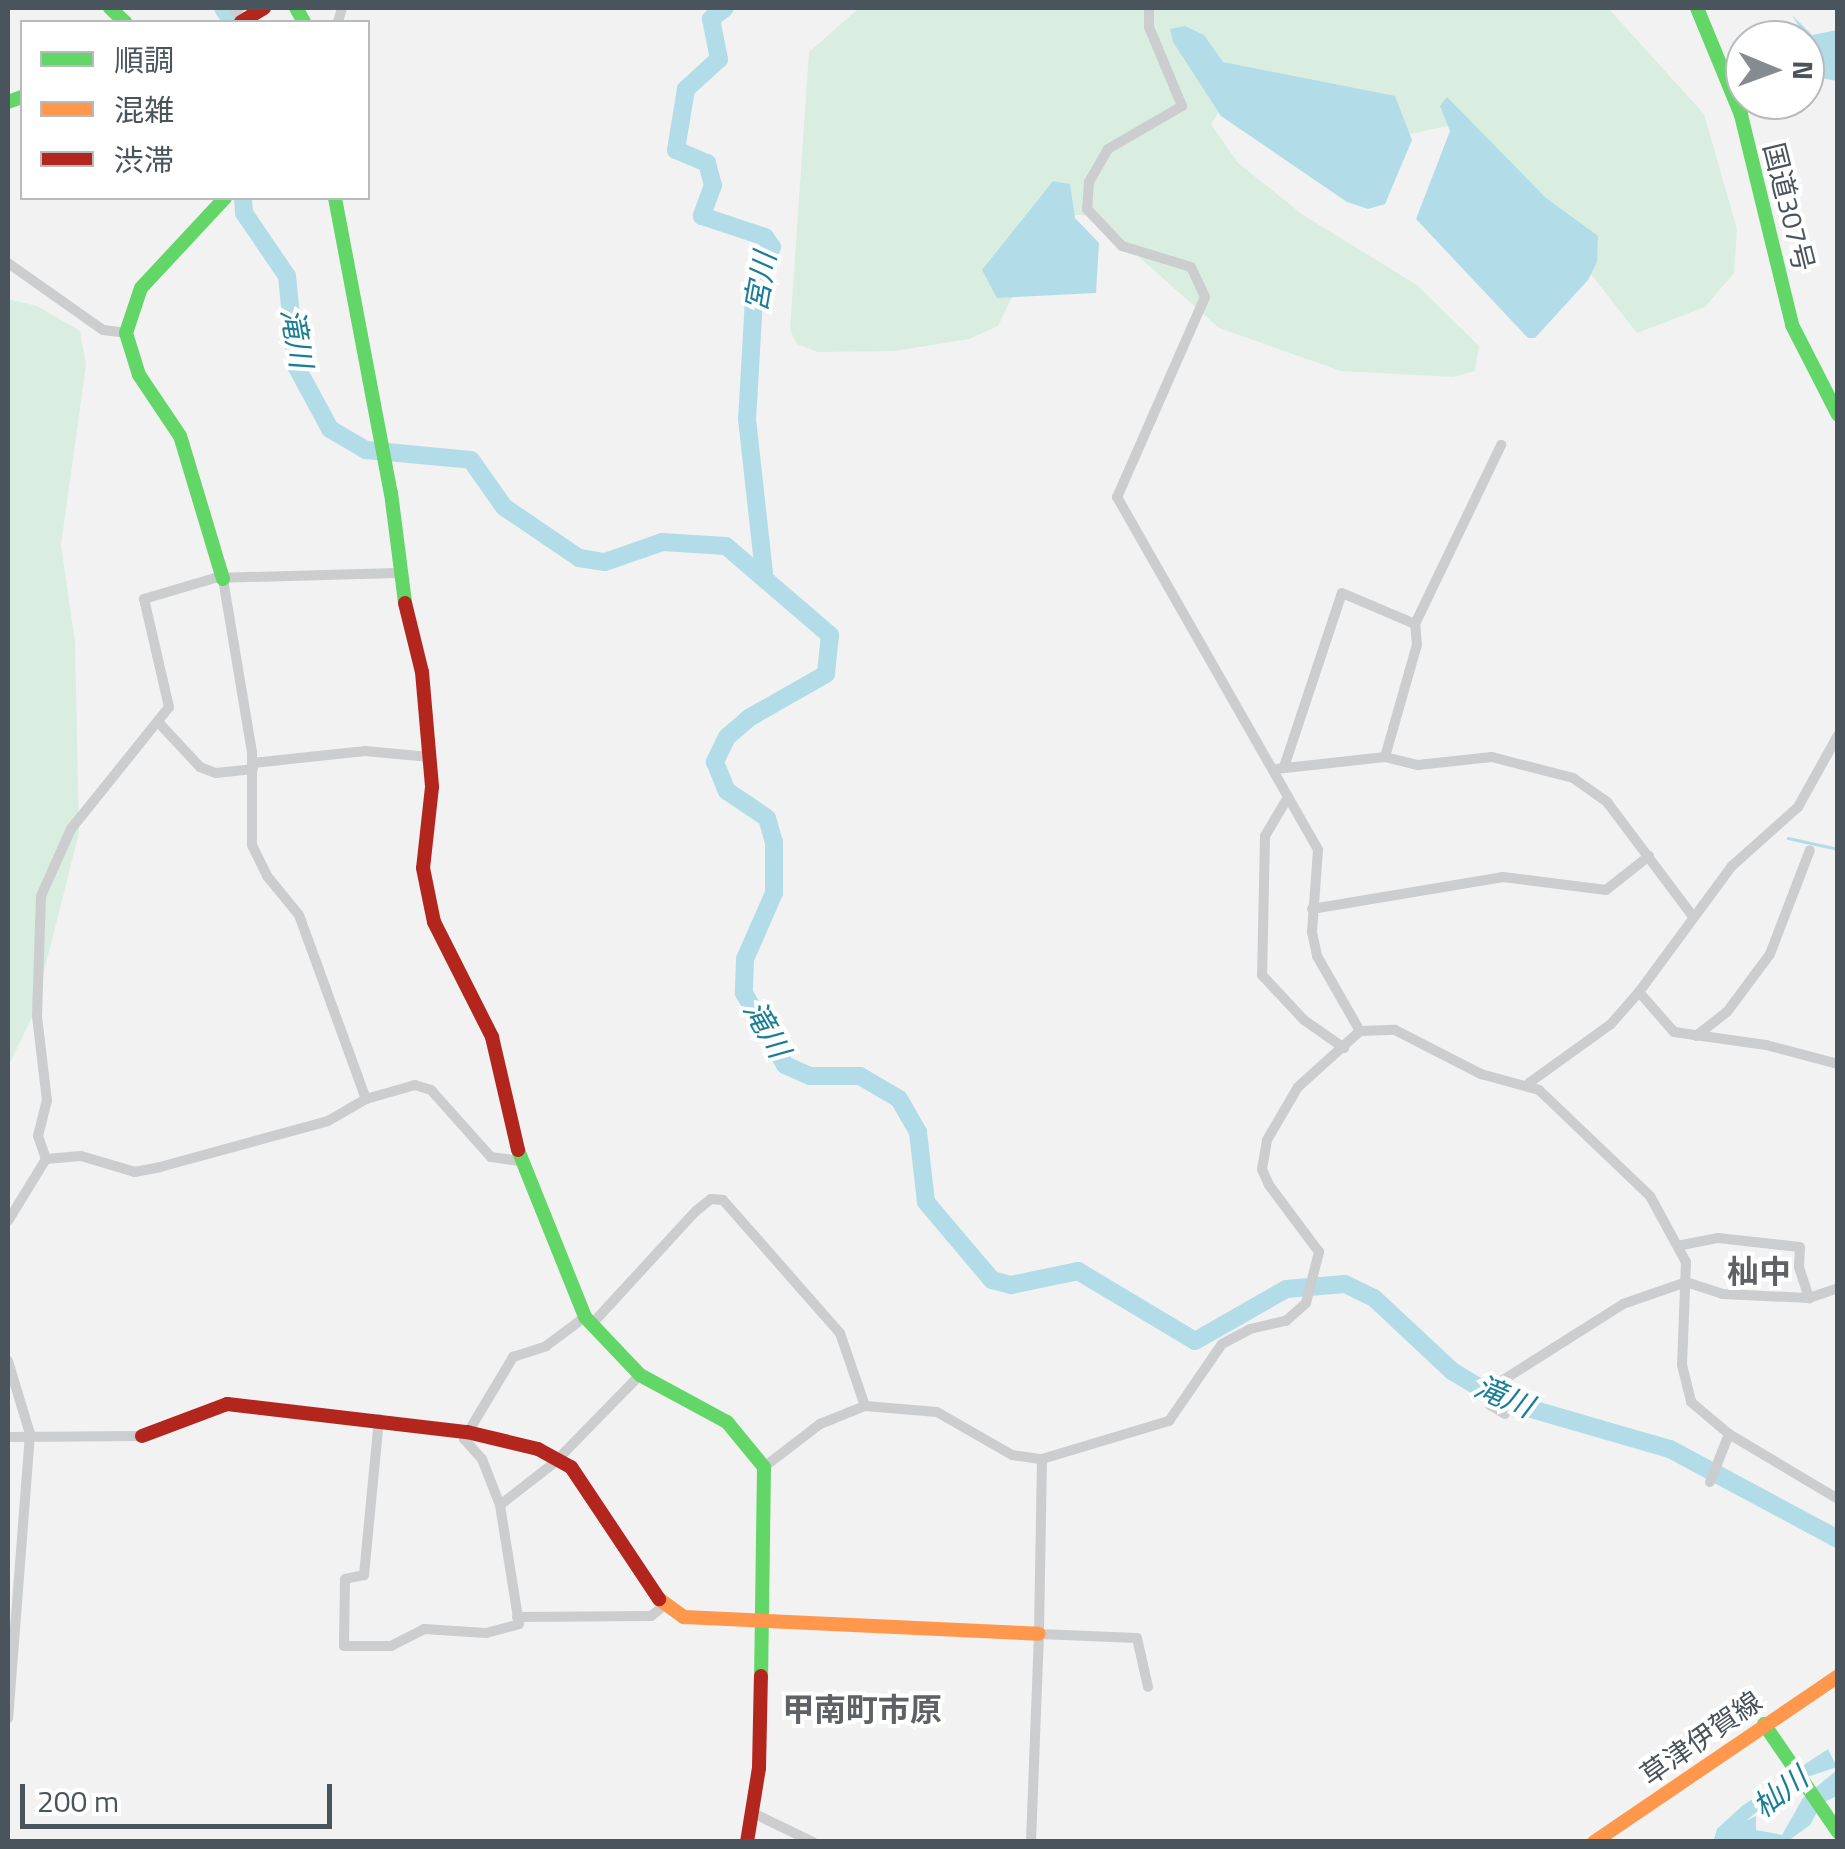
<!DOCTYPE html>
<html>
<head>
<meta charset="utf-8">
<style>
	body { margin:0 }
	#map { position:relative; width:1845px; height:1849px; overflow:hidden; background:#f2f2f2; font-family:"Titillium Web","Noto Sans JP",sans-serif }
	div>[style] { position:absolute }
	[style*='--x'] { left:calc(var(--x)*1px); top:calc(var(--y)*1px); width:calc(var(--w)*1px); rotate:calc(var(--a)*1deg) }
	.green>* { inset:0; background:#d9eee1 }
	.water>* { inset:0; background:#b2dde8 }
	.stream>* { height:2.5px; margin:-1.25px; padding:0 1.25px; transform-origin:1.25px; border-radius:1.25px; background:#b2dde8 }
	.river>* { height:18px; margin:-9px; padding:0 9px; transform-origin:9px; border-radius:9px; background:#b2dde8 }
	.street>* { height:10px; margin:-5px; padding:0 5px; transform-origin:5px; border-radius:5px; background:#cccdcf }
	.fast>* { height:14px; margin:-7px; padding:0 7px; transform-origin:7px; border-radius:7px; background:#63d668 }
	.slow>* { height:14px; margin:-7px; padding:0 7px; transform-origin:7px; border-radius:7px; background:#ff974d }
	.jam>* { height:14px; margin:-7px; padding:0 7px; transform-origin:7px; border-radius:7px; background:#b3261e }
	span { translate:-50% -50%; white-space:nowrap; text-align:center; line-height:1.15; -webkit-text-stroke:8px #fff; paint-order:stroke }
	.street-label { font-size:28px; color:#4a545c }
	.water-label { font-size:30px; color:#1a7e97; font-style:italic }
	.quarter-label { font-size:32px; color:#5e6165; font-weight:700 }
	.frame { position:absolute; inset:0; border:10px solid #4a545c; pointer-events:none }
	.legend { position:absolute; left:20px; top:20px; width:350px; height:180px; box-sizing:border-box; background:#fff; border:2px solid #b7bbbe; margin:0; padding:12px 18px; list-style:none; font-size:30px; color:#4a545c }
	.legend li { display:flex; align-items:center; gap:20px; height:50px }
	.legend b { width:50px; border:2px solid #b7bbbe }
	.north { position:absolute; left:1725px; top:20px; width:100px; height:100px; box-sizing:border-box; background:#fff; border:2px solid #b7bbbe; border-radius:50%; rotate:91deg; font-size:28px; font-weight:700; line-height:40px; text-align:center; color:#4a545c }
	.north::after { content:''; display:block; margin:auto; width:35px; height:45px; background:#858b90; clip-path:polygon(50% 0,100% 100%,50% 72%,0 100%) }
	.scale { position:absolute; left:20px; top:1784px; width:312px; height:45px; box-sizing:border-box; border:5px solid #4a545c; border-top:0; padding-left:12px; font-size:30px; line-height:35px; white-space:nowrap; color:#4a545c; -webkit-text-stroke:8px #fff; paint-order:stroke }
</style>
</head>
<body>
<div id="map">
	<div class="green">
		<div style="clip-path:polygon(859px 8px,1608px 8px,1704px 114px,1737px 229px,1734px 273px,1705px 307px,1637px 333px,1471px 121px,1401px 136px,1222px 107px,1211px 124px,1238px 163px,1303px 215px,1417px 285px,1479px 346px,1475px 371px,1453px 377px,1341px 371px,1219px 328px,1096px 219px,1082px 215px,1071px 215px,1024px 273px,998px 326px,969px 339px,895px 351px,818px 352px,797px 344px,790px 330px,809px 52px)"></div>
		<div style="clip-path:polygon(8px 299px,37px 306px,80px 331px,86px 365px,61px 545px,75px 642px,79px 833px,33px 1015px,8px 1067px)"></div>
	</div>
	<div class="water">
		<div style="clip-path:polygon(1792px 15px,1812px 35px,1837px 30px,1837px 81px,1805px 75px,1810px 45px)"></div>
		<div style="clip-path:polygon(1185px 26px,1204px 35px,1223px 62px,1395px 96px,1412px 140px,1385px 204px,1368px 209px,1347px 202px,1221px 116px,1173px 42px,1170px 29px)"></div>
		<div style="clip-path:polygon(1447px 97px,1546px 198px,1598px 236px,1597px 262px,1588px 280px,1535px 338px,1528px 338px,1416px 219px,1450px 131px,1440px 106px)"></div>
		<div style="clip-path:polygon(1053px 181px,1070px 184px,1075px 218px,1099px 243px,1096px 293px,997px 298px,982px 270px)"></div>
		<div style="clip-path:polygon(1828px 1749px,1837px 1767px,1792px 1782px,1746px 1821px,1756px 1816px,1756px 1830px,1782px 1835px,1803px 1798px,1837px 1770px,1837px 1796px,1822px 1803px,1810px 1825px,1788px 1841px,1713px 1842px,1717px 1829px,1742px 1806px)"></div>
	</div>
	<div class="stream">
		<div style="--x:1788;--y:838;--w:51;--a:12.4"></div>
	</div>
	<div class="river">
		<div style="--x:223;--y:8;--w:17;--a:57"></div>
		<div style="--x:725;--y:8;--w:18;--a:142"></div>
		<div style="--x:711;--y:19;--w:41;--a:78.7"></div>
		<div style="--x:719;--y:59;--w:45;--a:137.7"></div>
		<div style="--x:686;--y:89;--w:62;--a:99.3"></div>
		<div style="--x:676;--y:150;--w:34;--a:23"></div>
		<div style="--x:707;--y:163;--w:23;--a:75"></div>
		<div style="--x:713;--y:185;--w:33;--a:110"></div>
		<div style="--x:702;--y:216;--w:66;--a:18.4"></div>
		<div style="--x:765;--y:237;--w:12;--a:55"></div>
		<div style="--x:772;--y:247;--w:39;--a:116"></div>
		<div style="--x:755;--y:282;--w:137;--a:93.3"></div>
		<div style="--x:747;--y:419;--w:155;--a:83.7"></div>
		<div style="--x:243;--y:198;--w:15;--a:86"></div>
		<div style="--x:244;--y:213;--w:76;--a:55.7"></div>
		<div style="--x:287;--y:276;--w:90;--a:84.3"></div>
		<div style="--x:296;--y:366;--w:72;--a:61.6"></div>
		<div style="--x:330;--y:429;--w:42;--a:30.3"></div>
		<div style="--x:366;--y:450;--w:105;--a:5.4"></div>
		<div style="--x:471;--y:460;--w:57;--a:54.9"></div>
		<div style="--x:504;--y:507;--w:91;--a:34.2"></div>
		<div style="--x:579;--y:558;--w:26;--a:9"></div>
		<div style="--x:605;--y:562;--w:60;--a:-19.3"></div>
		<div style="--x:662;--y:542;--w:64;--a:3.6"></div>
		<div style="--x:726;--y:546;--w:137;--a:40.6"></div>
		<div style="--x:830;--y:635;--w:39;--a:96"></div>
		<div style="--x:826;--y:674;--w:89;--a:150.3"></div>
		<div style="--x:749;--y:718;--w:29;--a:139"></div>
		<div style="--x:727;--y:737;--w:28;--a:116"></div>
		<div style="--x:715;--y:762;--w:31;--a:68"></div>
		<div style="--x:727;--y:791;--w:48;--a:34"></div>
		<div style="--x:767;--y:818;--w:25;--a:74"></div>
		<div style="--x:774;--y:842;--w:51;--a:90"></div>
		<div style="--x:774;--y:893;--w:72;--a:113.7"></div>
		<div style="--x:745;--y:959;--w:34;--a:92"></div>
		<div style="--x:744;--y:993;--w:83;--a:60.3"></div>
		<div style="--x:785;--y:1065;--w:27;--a:24"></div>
		<div style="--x:810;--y:1076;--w:50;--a:0"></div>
		<div style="--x:860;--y:1076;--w:45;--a:30.5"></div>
		<div style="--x:899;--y:1099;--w:38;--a:60"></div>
		<div style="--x:918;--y:1132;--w:70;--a:83.5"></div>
		<div style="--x:926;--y:1202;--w:102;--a:49.8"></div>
		<div style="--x:992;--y:1280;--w:20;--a:15"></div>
		<div style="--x:1011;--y:1285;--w:68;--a:-11.8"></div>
		<div style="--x:1078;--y:1271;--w:136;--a:30.9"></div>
		<div style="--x:1195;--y:1341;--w:105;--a:-29.7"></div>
		<div style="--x:1286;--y:1289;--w:59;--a:-4.8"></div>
		<div style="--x:1345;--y:1284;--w:32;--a:26"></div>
		<div style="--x:1374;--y:1298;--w:107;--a:43.1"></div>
		<div style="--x:1452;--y:1371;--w:56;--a:31.1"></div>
		<div style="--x:1500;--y:1400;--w:177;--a:16.1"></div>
		<div style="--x:1670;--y:1449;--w:191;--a:28.2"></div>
	</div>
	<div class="street">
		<div style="--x:1149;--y:8;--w:19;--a:90"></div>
		<div style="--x:1149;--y:27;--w:86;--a:67.3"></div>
		<div style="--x:1182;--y:106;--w:86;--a:149.8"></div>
		<div style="--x:1108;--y:149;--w:38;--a:120"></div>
		<div style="--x:1089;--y:182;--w:27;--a:94"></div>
		<div style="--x:1087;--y:209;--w:51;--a:46.6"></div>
		<div style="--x:1122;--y:246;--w:72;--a:16.9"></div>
		<div style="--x:1191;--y:267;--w:33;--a:65"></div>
		<div style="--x:1205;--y:297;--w:219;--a:113.7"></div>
		<div style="--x:1117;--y:497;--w:406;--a:60.3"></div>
		<div style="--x:1318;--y:850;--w:82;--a:94.2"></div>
		<div style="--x:1312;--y:932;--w:25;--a:78"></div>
		<div style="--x:1317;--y:956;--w:86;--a:60.2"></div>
		<div style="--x:235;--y:12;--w:6;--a:-39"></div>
		<div style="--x:338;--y:22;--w:15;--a:-74"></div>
		<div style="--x:8;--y:263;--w:116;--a:35.2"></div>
		<div style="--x:103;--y:330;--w:23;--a:7"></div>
		<div style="--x:223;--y:579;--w:175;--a:80.5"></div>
		<div style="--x:252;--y:752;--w:93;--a:90"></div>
		<div style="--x:252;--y:845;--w:34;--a:64"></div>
		<div style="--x:267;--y:876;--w:50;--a:50.6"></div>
		<div style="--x:299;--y:915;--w:196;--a:70"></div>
		<div style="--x:160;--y:724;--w:59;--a:47.1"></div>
		<div style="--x:200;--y:767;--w:17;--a:21"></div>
		<div style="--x:216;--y:773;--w:37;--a:-6"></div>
		<div style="--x:1385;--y:757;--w:116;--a:-74.1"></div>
		<div style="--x:1417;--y:645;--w:21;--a:-95"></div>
		<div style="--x:1415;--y:624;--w:199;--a:-64.3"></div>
		<div style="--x:253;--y:763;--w:113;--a:-6.1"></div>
		<div style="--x:365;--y:751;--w:65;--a:5.3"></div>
		<div style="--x:1284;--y:767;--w:183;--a:-71.6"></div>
		<div style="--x:1342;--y:593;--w:79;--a:23"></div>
		<div style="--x:1276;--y:769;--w:110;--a:-6.3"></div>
		<div style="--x:1385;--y:757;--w:34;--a:14"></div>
		<div style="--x:1418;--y:765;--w:74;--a:-6.2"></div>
		<div style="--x:1492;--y:757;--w:84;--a:14.5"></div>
		<div style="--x:1573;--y:778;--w:42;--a:35.2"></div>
		<div style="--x:1607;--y:802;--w:140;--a:53.1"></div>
		<div style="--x:1288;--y:797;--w:45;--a:120.5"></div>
		<div style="--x:1265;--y:836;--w:139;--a:91.2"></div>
		<div style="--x:1262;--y:975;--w:62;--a:47"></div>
		<div style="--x:1304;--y:1020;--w:49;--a:35"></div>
		<div style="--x:1312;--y:909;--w:194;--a:-9.5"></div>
		<div style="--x:1503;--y:877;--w:104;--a:7.2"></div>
		<div style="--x:1606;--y:890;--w:55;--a:-38.3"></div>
		<div style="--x:1639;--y:992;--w:53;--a:48.8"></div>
		<div style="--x:1674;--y:1032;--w:93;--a:8"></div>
		<div style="--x:1766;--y:1045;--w:74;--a:14.8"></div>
		<div style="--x:1696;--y:1036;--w:39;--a:-38"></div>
		<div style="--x:1727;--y:1012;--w:72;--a:-53.4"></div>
		<div style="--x:1770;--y:954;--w:111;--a:-69"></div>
		<div style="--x:1529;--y:1083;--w:101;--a:-35.7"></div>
		<div style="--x:1611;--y:1024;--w:43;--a:-48.8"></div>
		<div style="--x:1639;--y:992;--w:157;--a:-53.6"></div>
		<div style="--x:1732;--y:866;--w:89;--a:-41.8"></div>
		<div style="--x:1798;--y:807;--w:82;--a:-60.9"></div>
		<div style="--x:46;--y:1159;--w:24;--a:-109"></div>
		<div style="--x:38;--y:1136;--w:36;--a:-76"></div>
		<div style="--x:47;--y:1101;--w:86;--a:-96.7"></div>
		<div style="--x:37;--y:1016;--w:120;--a:-88.1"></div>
		<div style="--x:41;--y:896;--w:73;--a:-65.9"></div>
		<div style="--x:71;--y:829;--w:156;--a:-51.2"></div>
		<div style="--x:169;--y:707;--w:111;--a:-103"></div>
		<div style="--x:144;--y:599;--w:74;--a:-16.5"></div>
		<div style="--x:215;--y:578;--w:182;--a:-1.6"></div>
		<div style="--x:8;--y:1221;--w:73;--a:-58.5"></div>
		<div style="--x:46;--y:1159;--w:35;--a:-5"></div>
		<div style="--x:81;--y:1156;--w:56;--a:16.5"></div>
		<div style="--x:135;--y:1172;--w:25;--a:-11"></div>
		<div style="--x:160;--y:1167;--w:174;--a:-15.3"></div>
		<div style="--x:328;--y:1121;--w:44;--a:-30.1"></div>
		<div style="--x:366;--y:1099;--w:51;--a:-15.9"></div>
		<div style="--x:415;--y:1085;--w:17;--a:17"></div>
		<div style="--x:431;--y:1090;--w:90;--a:48.2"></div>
		<div style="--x:491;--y:1157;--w:30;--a:8"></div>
		<div style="--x:1682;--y:1245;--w:37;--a:-11"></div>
		<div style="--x:1718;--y:1238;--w:82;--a:6.3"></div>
		<div style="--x:1800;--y:1247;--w:20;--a:93"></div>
		<div style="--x:1799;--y:1267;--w:33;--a:72"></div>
		<div style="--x:591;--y:1325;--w:155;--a:-47.4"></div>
		<div style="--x:696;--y:1211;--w:19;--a:-39"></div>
		<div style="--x:711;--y:1199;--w:12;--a:5"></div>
		<div style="--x:723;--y:1200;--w:177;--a:48.7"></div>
		<div style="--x:840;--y:1333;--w:77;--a:71.1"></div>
		<div style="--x:8;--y:1361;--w:76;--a:73.2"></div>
		<div style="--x:30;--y:1434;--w:285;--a:94.4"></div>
		<div style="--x:1505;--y:1414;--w:17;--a:-149"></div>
		<div style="--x:1490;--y:1405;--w:28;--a:-63"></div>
		<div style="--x:1503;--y:1380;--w:142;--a:-32.3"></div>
		<div style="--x:1623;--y:1304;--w:67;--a:-19.2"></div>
		<div style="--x:1686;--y:1282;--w:38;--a:18"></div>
		<div style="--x:1722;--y:1294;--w:87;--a:2.6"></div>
		<div style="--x:1809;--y:1298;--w:31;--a:-19"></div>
		<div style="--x:379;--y:1419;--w:157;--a:95.5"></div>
		<div style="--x:364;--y:1575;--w:19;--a:168"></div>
		<div style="--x:345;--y:1579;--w:67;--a:90.9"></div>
		<div style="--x:344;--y:1646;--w:47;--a:0"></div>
		<div style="--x:391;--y:1646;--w:37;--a:-27"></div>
		<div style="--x:424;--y:1629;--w:62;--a:3.7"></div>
		<div style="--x:486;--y:1633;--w:34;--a:-15"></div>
		<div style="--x:519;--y:1624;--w:121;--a:-99.1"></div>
		<div style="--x:500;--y:1505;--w:49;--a:-111.4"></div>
		<div style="--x:482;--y:1459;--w:27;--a:-132"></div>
		<div style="--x:464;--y:1439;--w:96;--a:-59.1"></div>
		<div style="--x:513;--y:1357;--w:35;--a:-18"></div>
		<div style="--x:546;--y:1346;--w:49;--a:-36.6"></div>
		<div style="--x:8;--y:1437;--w:134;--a:-0.4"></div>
		<div style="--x:1042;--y:1459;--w:175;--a:91"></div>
		<div style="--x:1039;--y:1634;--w:98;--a:2.3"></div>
		<div style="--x:1137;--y:1638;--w:50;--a:77.3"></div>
		<div style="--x:764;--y:1467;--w:71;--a:-37.5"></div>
		<div style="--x:820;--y:1424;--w:48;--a:-21.8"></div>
		<div style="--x:865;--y:1406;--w:72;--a:4.8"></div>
		<div style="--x:937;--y:1412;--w:86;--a:29.8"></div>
		<div style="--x:1012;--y:1455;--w:30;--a:8"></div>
		<div style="--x:1042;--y:1459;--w:133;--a:-16.7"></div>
		<div style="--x:1169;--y:1421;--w:93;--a:-55.5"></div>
		<div style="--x:1222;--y:1344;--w:32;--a:-28"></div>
		<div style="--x:1250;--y:1329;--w:37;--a:-13"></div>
		<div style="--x:1286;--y:1321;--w:27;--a:-42"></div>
		<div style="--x:1306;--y:1303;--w:53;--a:-75.7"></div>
		<div style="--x:1319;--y:1252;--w:84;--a:-126.7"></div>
		<div style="--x:1269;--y:1185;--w:17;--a:-114"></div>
		<div style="--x:1262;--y:1169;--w:29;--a:-80"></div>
		<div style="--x:1267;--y:1140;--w:61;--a:-59.7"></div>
		<div style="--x:1298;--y:1087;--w:84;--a:-42.1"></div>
		<div style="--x:1360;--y:1031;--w:35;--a:-2"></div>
		<div style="--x:1395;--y:1030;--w:97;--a:27.1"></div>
		<div style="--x:1481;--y:1074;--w:60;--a:15.4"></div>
		<div style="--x:1539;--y:1090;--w:153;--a:43.7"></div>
		<div style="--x:1650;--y:1196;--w:75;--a:61.4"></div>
		<div style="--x:1686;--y:1262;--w:103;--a:92.2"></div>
		<div style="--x:1682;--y:1365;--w:38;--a:76"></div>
		<div style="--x:1691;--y:1402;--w:50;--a:40.1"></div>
		<div style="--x:1729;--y:1434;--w:127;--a:30.8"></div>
		<div style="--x:1710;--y:1482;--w:52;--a:-68.4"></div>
		<div style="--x:500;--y:1505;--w:68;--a:-37.9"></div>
		<div style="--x:554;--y:1463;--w:123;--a:-45.7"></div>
		<div style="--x:517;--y:1617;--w:134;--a:-0.4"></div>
		<div style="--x:651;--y:1616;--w:18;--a:-38"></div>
		<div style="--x:753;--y:1813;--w:67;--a:25.8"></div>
		<div style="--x:1031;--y:1842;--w:208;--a:-87.8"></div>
	</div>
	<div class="fast">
		<div style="--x:110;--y:8;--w:21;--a:43"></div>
		<div style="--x:296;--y:8;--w:16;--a:60"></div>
		<div style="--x:1697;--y:8;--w:116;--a:67.6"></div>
		<div style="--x:1741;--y:115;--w:216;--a:76.3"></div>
		<div style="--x:1792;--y:325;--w:101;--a:62.9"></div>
		<div style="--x:8;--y:102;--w:15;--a:-20"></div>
		<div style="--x:335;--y:198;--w:300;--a:79.3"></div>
		<div style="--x:391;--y:493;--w:111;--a:82.7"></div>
		<div style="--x:223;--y:579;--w:149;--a:-106.7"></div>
		<div style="--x:180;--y:436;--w:73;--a:-123.9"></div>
		<div style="--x:139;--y:375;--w:44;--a:-107.2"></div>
		<div style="--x:126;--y:333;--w:47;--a:-71.6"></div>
		<div style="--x:141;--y:288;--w:123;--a:-47"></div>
		<div style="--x:518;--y:1150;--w:180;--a:68.1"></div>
		<div style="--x:585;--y:1317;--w:80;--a:46.5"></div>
		<div style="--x:640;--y:1375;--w:99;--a:28.4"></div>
		<div style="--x:727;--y:1422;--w:58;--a:50.6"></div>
		<div style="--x:764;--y:1467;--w:209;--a:90.8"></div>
		<div style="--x:1764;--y:1724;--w:131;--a:55.6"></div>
	</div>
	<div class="slow">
		<div style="--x:659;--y:1599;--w:31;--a:36"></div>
		<div style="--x:684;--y:1617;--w:355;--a:2.7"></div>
		<div style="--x:1594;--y:1842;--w:295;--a:-34.2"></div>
	</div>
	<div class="jam">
		<div style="--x:241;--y:22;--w:27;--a:-31"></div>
		<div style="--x:405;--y:603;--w:71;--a:76.2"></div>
		<div style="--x:422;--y:672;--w:115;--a:85"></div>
		<div style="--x:432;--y:787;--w:81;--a:96.3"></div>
		<div style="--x:423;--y:868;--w:55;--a:78.5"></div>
		<div style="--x:434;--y:922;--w:129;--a:63.2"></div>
		<div style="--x:492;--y:1037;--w:116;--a:77"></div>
		<div style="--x:142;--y:1436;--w:91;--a:-20.6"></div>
		<div style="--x:227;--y:1404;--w:242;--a:6.7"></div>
		<div style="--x:467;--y:1432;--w:73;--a:13.5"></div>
		<div style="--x:538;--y:1449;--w:38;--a:29"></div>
		<div style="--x:571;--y:1467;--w:159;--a:56.3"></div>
		<div style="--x:747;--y:1842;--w:75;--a:-80.8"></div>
		<div style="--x:759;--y:1768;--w:92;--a:-88.8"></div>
	</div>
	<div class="street-label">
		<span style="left:1789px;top:207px;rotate:76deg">国道307号</span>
		<span style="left:1701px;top:1738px;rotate:-35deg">草津伊賀線</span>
	</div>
	<div class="water-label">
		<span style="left:760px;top:282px;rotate:-80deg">宮川</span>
		<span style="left:297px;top:338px;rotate:80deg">滝川</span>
		<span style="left:767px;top:1029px;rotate:60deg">滝川</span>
		<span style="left:1504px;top:1396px;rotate:23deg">滝川</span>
		<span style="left:1780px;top:1792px;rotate:-38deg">杣川</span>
	</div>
	<div class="quarter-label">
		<span style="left:1759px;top:1271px">杣中</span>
		<span style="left:862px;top:1709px">甲南町市原</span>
	</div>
	<div class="frame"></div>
	<ul class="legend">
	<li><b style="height:12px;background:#63d668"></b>順調</li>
	<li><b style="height:12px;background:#ff974d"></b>混雑</li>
	<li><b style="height:12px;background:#b3261e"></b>渋滞</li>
	</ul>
	<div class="north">N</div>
	<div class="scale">200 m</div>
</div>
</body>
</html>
